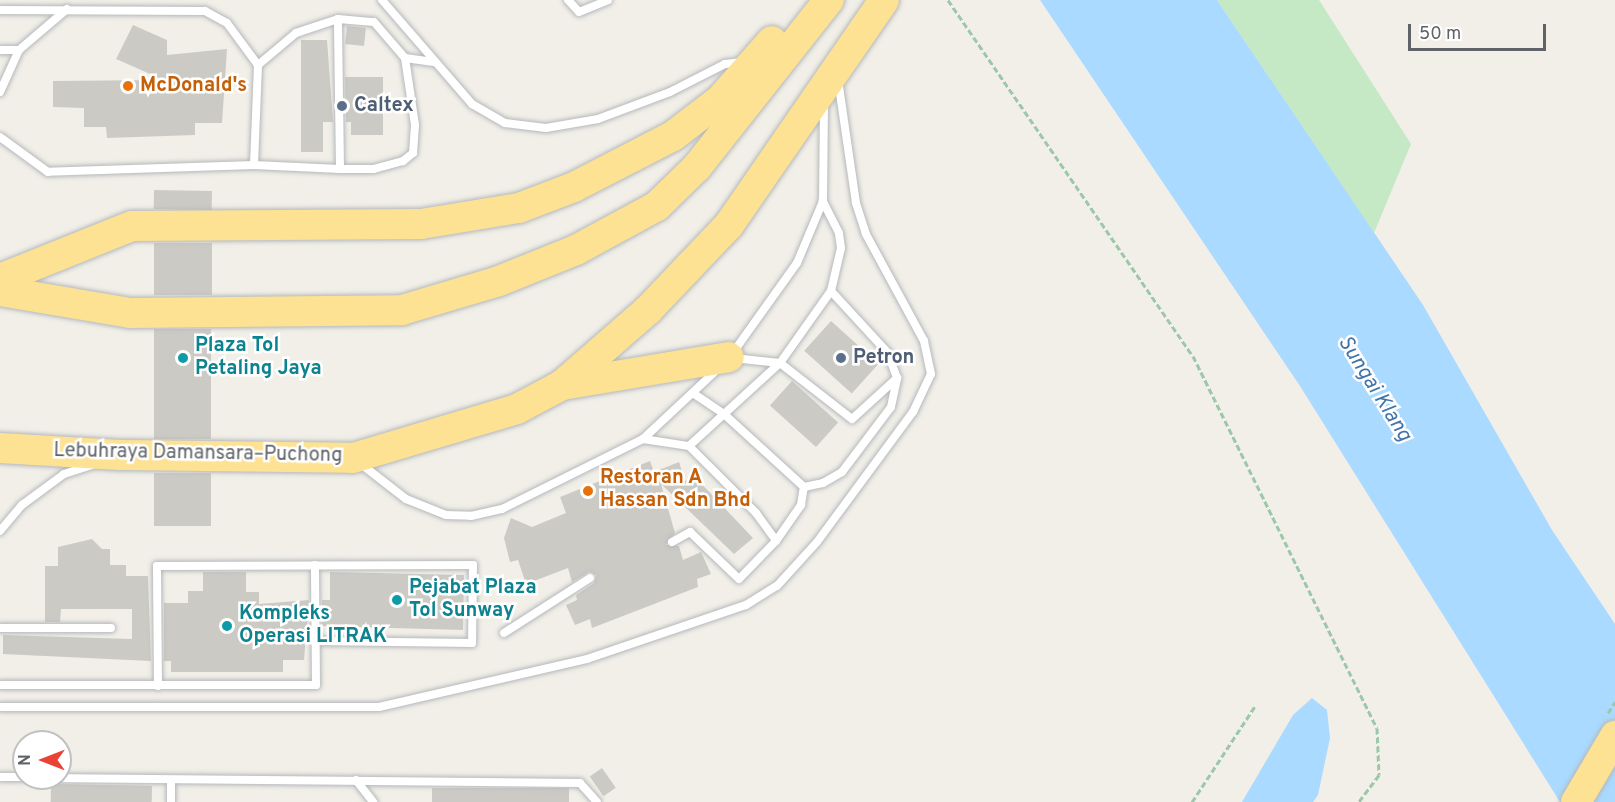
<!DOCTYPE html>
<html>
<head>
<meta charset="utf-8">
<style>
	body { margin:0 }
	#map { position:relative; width:1615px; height:802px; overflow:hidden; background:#f1efe8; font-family:Overpass,sans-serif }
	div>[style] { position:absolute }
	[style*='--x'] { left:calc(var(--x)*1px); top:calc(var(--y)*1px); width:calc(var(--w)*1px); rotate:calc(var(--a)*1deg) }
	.green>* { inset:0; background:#c5e8c5 }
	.water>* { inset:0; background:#aadaff }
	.building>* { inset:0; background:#cccac5; transform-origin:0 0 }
	.path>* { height:3px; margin-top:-1.5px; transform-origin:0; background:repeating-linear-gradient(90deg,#9cc7a9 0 6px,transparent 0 9px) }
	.roads { filter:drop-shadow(0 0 2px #b5b8bc) drop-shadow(0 0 2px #b5b8bc) }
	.service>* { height:8px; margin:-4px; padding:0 4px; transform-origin:4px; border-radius:4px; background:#fff }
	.motorway>* { height:30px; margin:-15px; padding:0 15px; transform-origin:15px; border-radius:15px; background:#fde293 }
	.dots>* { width:16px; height:16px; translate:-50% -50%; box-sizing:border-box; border:3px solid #fff; border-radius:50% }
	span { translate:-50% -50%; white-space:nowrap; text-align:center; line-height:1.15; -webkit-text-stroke:5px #fff; paint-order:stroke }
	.food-label { font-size:20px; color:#c56008; font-weight:700 }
	.left { translate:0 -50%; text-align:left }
	.service-label { font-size:20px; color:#4e5e75; font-weight:700 }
	.culture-label { font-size:20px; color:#0d838f; font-weight:700 }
	.street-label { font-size:20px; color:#5f6368 }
	.water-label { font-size:21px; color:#4174aa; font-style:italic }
	.north { position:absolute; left:12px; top:730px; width:60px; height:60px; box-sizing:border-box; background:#fff; border:2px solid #bfc1c3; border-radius:50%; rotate:270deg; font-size:16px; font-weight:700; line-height:24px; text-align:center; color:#5f6368 }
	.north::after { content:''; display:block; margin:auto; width:21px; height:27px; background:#ea4335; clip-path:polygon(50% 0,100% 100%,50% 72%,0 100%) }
	.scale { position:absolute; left:1408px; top:24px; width:138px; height:27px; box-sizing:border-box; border:3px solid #5f6368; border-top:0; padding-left:8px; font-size:18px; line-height:21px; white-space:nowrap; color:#5f6368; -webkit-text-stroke:4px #fff; paint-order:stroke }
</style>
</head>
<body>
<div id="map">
	<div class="green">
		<div style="clip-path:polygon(1217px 0,1319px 0,1411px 144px,1374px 233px)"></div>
	</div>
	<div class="water">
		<div style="clip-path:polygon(1040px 0,1217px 0,1423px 305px,1552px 530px,1615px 624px,1615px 802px,1560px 802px,1300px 386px)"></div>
		<div style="clip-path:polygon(1312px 698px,1327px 710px,1330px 738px,1318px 795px,1313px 802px,1242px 802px,1293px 715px)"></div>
	</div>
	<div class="building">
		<div style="clip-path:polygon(133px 25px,167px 40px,167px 55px,227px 49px,222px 123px,195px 123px,195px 135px,107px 138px,106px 127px,84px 127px,84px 108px,53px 107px,53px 81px,164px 80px,116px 59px)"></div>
		<div style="left:347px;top:26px;width:19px;height:18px;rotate:6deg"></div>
		<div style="clip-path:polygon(301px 40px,327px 40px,333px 122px,323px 122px,323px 152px,301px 152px)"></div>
		<div style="clip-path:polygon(345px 77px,383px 77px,383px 135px,351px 135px,351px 122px,346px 122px)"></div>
		<div style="left:154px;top:190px;width:58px;height:19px;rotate:1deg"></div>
		<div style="left:154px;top:243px;width:58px;height:52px"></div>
		<div style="left:831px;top:321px;width:64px;height:40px;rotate:42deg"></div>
		<div style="left:211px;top:329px;width:110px;height:57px;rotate:90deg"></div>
		<div style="left:792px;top:381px;width:62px;height:33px;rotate:42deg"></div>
		<div style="clip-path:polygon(650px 461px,654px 472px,679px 462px,685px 481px,695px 477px,753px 538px,734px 554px,661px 484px,675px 533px,666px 545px,679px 546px,683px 560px,701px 552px,711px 574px,697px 579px,698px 587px,592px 628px,590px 619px,575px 625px,566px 605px,577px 600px,576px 595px,594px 583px,596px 575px,589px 572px,572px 582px,568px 568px,526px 584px,518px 560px,510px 562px,504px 538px,511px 518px,532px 527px,566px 513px,560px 497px)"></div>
		<div style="left:154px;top:473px;width:57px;height:53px"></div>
		<div style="clip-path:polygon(92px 539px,102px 549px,110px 549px,110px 565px,126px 565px,126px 576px,148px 576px,151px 661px,3px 654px,3px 635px,132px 639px,132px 609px,61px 609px,60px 622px,45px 622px,45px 566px,58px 566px,58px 547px)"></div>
		<div style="clip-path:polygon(203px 572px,246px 572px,246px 592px,259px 592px,259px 604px,309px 600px,304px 660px,283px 660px,283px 672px,171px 672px,171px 661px,164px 661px,164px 603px,188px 603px,188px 591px,203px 591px)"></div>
		<div style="clip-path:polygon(330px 572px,464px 575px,463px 630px,322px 626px,322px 600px,330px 600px)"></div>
		<div style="left:602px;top:768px;width:24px;height:15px;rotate:55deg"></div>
		<div style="left:51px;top:784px;width:101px;height:18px;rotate:1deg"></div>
		<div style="left:432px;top:788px;width:137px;height:14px"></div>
	</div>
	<div class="path">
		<div style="--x:948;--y:0;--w:432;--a:55.5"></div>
		<div style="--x:1193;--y:356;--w:415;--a:63.7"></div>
		<div style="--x:1377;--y:728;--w:47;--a:87.6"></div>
		<div style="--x:1379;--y:775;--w:34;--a:127"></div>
		<div style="--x:1608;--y:713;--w:13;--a:-58"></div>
		<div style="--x:1192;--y:802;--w:115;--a:-56.7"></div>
	</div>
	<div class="roads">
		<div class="service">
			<div style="--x:382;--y:0;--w:138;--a:49.1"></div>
			<div style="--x:472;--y:104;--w:38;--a:30"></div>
			<div style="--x:505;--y:123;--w:41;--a:7"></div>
			<div style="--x:546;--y:128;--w:53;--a:-9.8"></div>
			<div style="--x:598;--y:119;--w:77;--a:-20.6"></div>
			<div style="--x:670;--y:92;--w:62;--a:-27"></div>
			<div style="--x:725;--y:64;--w:17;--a:-7"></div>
			<div style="--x:568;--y:0;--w:16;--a:47"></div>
			<div style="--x:579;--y:12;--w:31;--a:-22"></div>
			<div style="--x:0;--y:10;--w:205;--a:0.3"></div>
			<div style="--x:205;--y:11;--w:25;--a:29"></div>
			<div style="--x:227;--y:23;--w:52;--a:53.6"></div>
			<div style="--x:258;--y:65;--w:100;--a:92.3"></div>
			<div style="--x:254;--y:165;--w:206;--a:178.1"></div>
			<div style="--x:48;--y:172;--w:59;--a:-143.9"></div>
			<div style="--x:338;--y:19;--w:36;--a:5"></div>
			<div style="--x:374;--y:22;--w:48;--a:49.3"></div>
			<div style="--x:405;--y:58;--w:68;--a:81.5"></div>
			<div style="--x:415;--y:125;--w:28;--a:94"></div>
			<div style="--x:413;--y:153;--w:13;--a:141"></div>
			<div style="--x:403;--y:161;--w:31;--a:165"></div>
			<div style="--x:373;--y:169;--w:33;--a:180"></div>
			<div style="--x:0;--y:50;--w:19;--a:0"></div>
			<div style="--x:405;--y:58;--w:29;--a:8"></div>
			<div style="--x:0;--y:92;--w:46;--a:-65.7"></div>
			<div style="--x:19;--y:50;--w:63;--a:-40.5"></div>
			<div style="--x:254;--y:165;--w:86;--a:2.7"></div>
			<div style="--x:340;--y:169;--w:150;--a:-90.8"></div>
			<div style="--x:338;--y:19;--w:44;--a:161.6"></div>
			<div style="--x:296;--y:33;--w:50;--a:139.9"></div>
			<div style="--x:732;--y:354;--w:112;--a:-54.5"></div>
			<div style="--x:797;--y:263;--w:67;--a:-67.2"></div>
			<div style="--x:823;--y:201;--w:96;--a:-89.4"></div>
			<div style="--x:733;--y:358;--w:47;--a:6.1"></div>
			<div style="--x:780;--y:363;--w:91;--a:37.9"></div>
			<div style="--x:852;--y:419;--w:61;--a:-42.3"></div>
			<div style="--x:643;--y:439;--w:47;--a:8.7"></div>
			<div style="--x:689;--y:446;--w:95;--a:45"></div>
			<div style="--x:756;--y:513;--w:34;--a:54"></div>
			<div style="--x:776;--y:541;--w:44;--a:-55.2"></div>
			<div style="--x:801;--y:505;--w:18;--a:-81"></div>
			<div style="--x:804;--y:487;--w:108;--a:-137.6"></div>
			<div style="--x:724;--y:414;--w:36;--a:-146"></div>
			<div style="--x:689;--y:446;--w:123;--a:-42.4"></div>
			<div style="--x:780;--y:363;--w:88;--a:-54.7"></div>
			<div style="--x:831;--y:291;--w:44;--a:-76.9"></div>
			<div style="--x:841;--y:248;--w:15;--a:-98"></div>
			<div style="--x:839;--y:233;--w:36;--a:-117"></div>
			<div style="--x:361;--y:464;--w:57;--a:37.9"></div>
			<div style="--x:406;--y:499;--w:43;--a:21.8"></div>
			<div style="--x:446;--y:515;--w:25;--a:2"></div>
			<div style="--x:471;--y:516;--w:32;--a:-13"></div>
			<div style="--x:502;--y:509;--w:157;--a:-26.4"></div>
			<div style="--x:643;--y:439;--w:104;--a:-43.1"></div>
			<div style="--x:804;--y:487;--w:19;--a:-12"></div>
			<div style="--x:823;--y:483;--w:22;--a:-30"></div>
			<div style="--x:842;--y:472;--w:81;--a:-53"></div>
			<div style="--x:891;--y:407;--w:30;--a:-78"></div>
			<div style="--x:897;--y:378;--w:27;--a:-110"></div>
			<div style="--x:888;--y:353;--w:84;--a:-132.6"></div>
			<div style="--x:0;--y:531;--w:34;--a:-50"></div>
			<div style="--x:22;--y:505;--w:52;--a:-36.4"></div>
			<div style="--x:64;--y:474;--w:32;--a:-18"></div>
			<div style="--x:672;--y:542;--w:21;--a:-29"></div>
			<div style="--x:690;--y:532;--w:68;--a:43.8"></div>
			<div style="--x:739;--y:579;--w:53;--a:-45.8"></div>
			<div style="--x:0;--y:628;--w:111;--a:0"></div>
			<div style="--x:504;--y:633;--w:102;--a:-32.6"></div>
			<div style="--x:0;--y:685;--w:316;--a:0"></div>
			<div style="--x:316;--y:685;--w:120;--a:-90.5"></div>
			<div style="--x:158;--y:686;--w:120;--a:-90.5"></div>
			<div style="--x:157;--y:566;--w:316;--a:-0.2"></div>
			<div style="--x:473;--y:565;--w:78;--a:90.7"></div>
			<div style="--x:472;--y:643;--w:156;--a:-179.3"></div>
			<div style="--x:0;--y:707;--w:379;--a:0"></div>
			<div style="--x:379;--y:707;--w:213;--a:-13"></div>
			<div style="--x:587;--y:659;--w:168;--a:-18.8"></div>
			<div style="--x:746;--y:605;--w:36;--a:-32"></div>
			<div style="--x:777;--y:586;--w:59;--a:-47.7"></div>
			<div style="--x:817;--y:542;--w:162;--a:-53.6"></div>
			<div style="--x:913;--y:412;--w:42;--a:-64.7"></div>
			<div style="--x:931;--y:374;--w:34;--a:-102"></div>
			<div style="--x:924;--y:341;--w:122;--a:-118.5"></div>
			<div style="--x:866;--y:234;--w:33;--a:-108"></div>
			<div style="--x:856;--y:203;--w:124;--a:-98.3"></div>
			<div style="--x:0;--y:777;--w:24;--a:0"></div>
			<div style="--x:44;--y:778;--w:536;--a:0.53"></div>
			<div style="--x:580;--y:783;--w:25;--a:48"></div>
			<div style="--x:356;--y:780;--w:28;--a:52"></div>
			<div style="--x:171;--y:782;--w:20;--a:90"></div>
		</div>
		<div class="motorway">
			<div style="--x:0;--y:279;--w:142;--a:-21.9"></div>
			<div style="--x:132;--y:226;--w:289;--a:-0.4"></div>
			<div style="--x:421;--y:224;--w:99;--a:-9.3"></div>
			<div style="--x:519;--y:208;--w:59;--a:-20.9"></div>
			<div style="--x:574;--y:187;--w:111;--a:-27.3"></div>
			<div style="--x:673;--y:136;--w:61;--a:-37.6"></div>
			<div style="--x:721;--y:99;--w:77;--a:-48.7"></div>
			<div style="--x:0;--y:291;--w:132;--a:9.6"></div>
			<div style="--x:130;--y:313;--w:272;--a:-0.6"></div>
			<div style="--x:402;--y:310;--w:101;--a:-16.6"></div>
			<div style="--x:499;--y:281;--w:83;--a:-21.9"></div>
			<div style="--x:576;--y:250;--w:92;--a:-28.5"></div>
			<div style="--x:657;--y:206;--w:56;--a:-44.3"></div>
			<div style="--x:697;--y:167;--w:213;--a:-51.7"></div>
			<div style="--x:562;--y:385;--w:169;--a:-9.5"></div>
			<div style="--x:0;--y:448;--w:120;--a:3.3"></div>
			<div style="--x:120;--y:455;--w:233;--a:0.7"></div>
			<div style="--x:353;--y:458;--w:171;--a:-16.6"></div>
			<div style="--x:517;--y:409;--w:51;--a:-28.1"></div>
			<div style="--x:562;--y:385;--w:114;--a:-41.1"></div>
			<div style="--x:648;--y:310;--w:117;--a:-46.4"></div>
			<div style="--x:729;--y:225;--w:273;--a:-55.4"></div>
			<div style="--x:1576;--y:802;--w:77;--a:-59.4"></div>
		</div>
	</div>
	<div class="dots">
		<div style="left:128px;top:86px;background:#e8710a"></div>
		<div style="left:342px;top:106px;background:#5c6f8a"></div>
		<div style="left:183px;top:358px;background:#0f9aa8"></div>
		<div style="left:841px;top:358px;background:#5c6f8a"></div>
		<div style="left:588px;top:491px;background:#e8710a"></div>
		<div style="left:397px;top:600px;background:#0f9aa8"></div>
		<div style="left:227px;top:626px;background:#0f9aa8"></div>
	</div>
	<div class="food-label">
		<span class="left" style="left:140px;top:86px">McDonald's</span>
		<span class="left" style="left:600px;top:490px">Restoran A<br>Hassan Sdn Bhd</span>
	</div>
	<div class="service-label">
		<span class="left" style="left:354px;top:106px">Caltex</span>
		<span class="left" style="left:853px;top:358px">Petron</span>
	</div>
	<div class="culture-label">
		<span class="left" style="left:195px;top:358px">Plaza Tol<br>Petaling Jaya</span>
		<span class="left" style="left:409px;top:600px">Pejabat Plaza<br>Tol Sunway</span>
		<span class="left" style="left:239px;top:626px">Kompleks<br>Operasi LITRAK</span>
	</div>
	<div class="street-label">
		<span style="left:198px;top:454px;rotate:1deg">Lebuhraya Damansara–Puchong</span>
	</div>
	<div class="water-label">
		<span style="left:1374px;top:389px;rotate:58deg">Sungai Klang</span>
	</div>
	<div class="north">N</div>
	<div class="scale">50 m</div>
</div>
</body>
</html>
